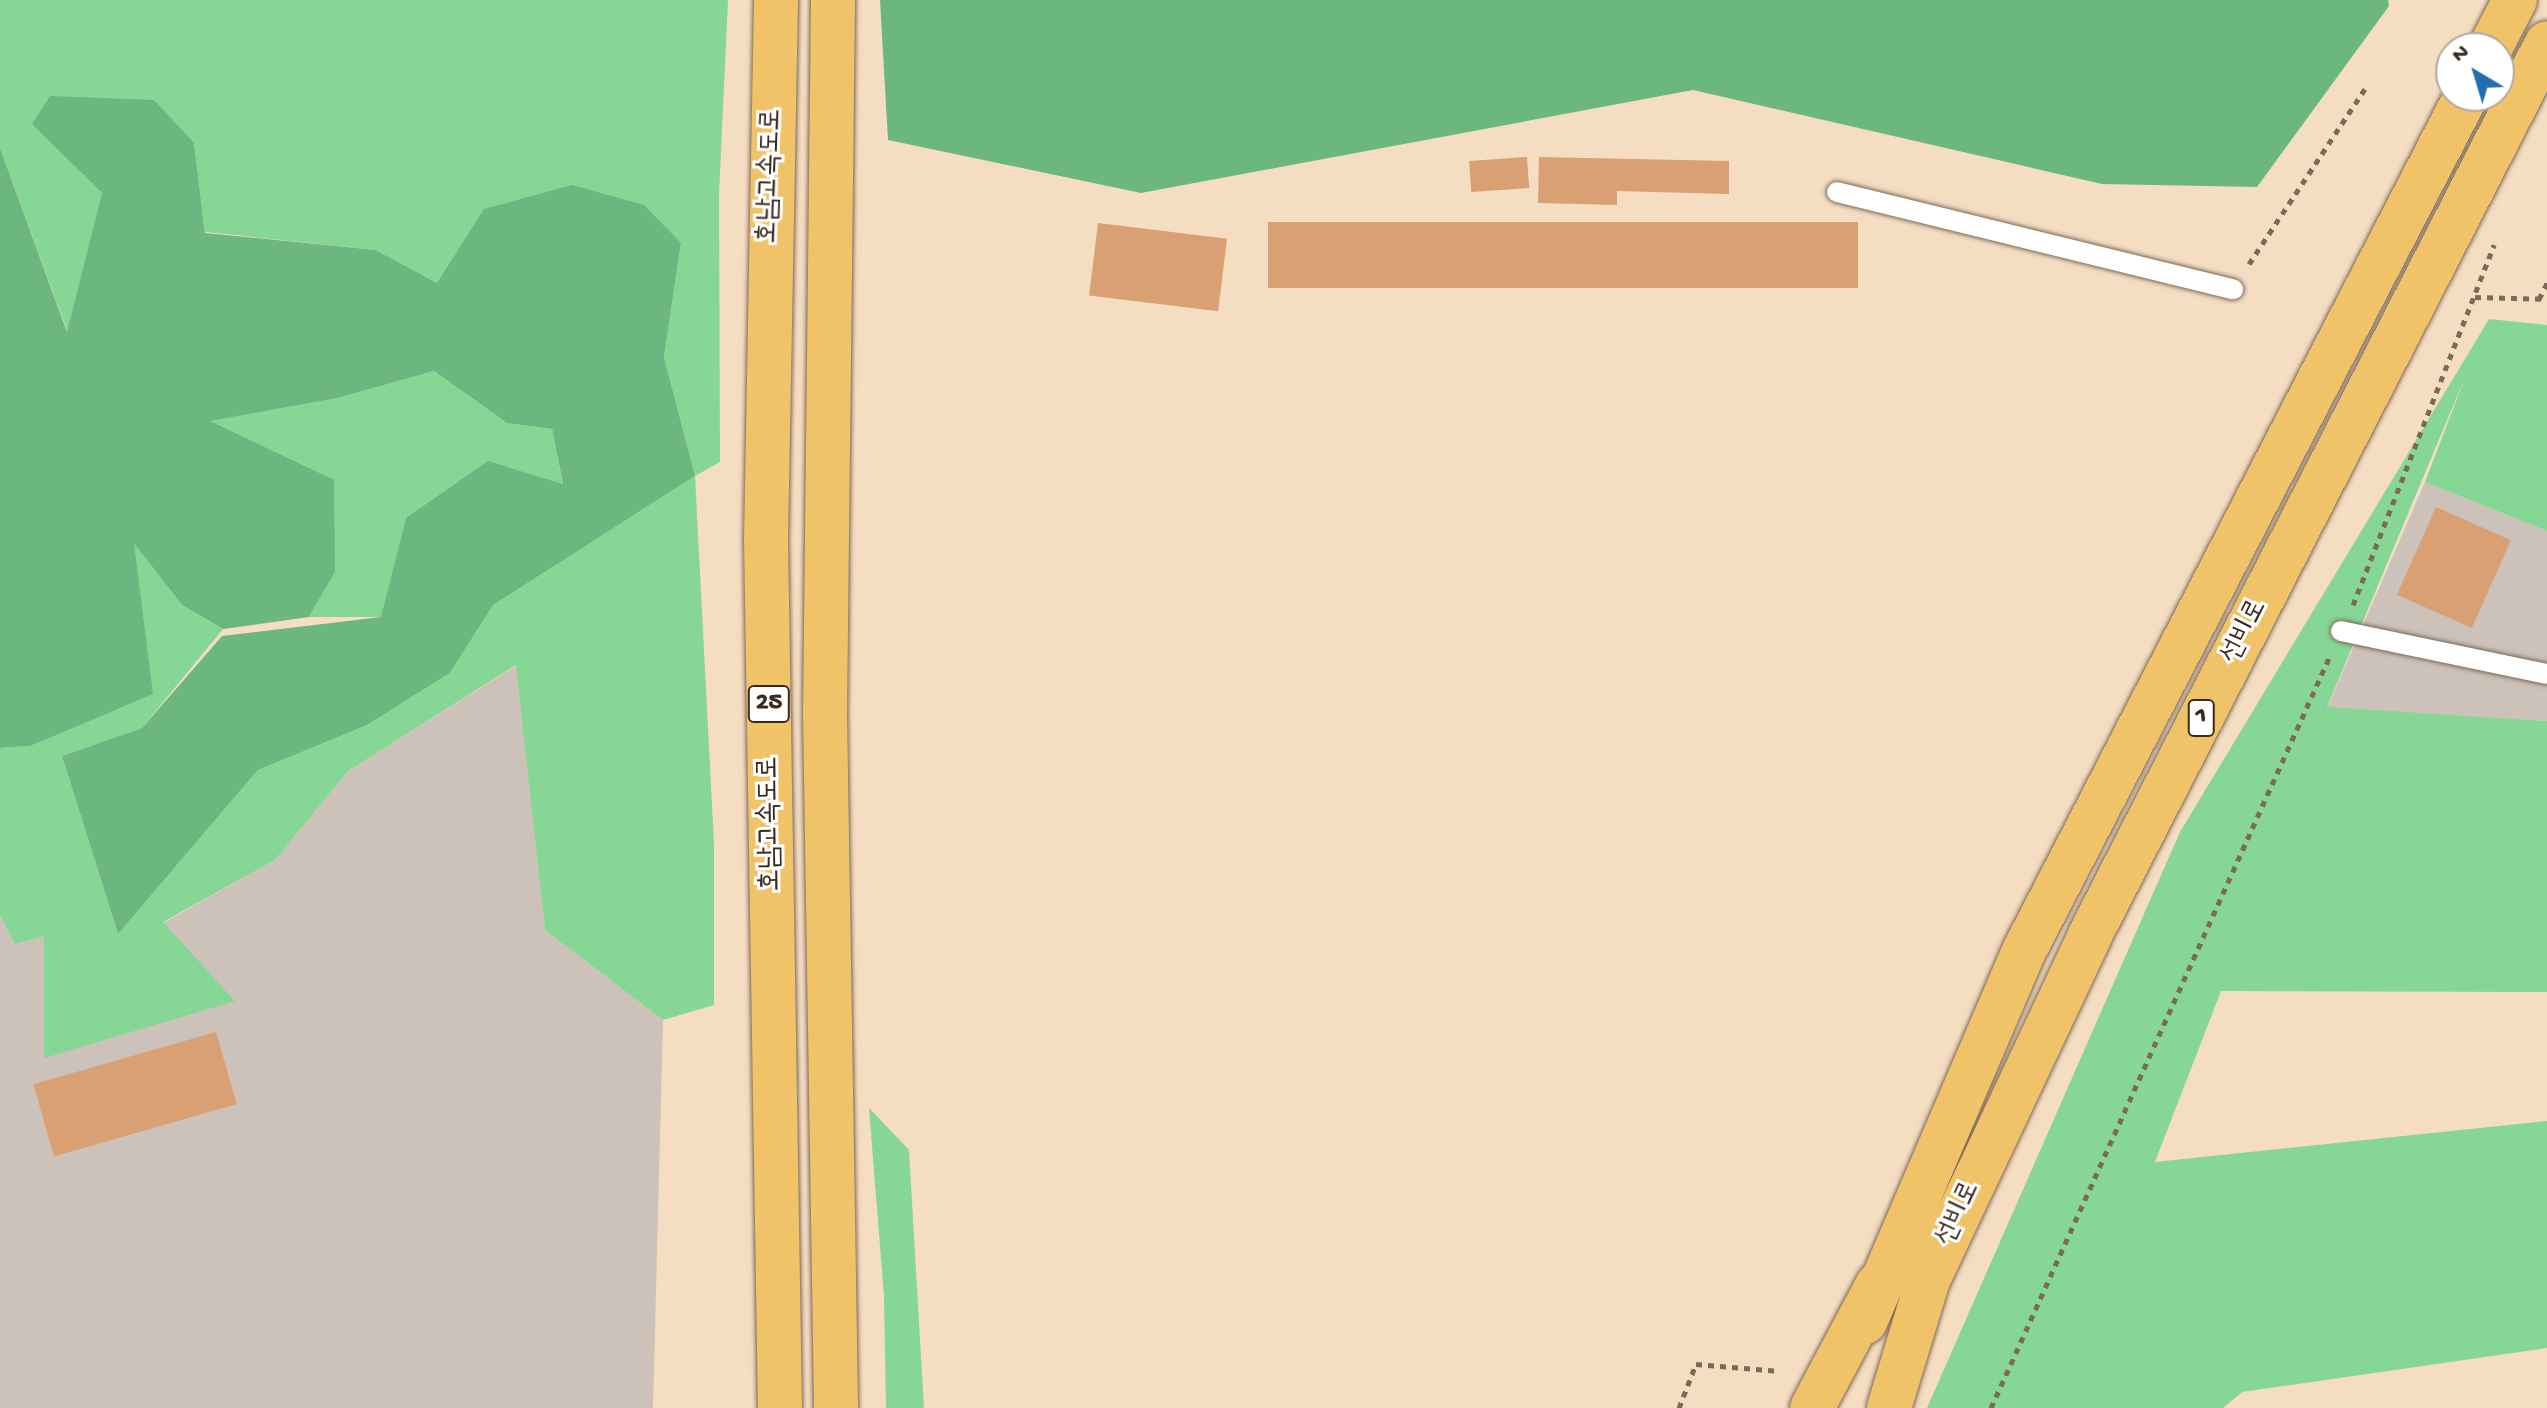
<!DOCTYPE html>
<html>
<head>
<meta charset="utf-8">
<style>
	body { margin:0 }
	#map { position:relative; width:2547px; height:1408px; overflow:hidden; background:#f5ddc2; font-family:"Gochi Hand","Poor Story",sans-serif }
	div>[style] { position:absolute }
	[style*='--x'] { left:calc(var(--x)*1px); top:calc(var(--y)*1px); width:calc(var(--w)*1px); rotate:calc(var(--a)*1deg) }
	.industrial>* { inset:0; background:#ccc2b9 }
	.green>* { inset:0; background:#86d696 }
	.forest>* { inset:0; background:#6cb77f }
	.building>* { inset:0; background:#d8a073; transform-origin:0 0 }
	.path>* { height:5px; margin-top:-2.5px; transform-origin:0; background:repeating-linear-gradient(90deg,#7c6957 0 6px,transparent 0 12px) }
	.roads { filter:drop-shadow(0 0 2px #7c6957) drop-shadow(0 0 2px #7c6957) }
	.service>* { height:20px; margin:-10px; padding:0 10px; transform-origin:10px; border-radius:10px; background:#fff }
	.primary>* { height:44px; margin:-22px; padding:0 22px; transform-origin:22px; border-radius:22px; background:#f0c369 }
	.trunk>* { height:44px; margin:-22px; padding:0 22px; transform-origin:22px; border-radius:22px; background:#f0c369 }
	.motorway>* { height:44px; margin:-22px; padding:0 22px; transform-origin:22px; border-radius:22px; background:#f0c369 }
	span { translate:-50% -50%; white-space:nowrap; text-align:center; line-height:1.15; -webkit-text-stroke:6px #fff; paint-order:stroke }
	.shield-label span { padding:2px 6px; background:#fff; border:2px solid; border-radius:6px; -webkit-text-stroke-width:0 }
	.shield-label { font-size:26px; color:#3b2a1e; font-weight:700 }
	.street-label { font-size:28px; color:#3b2a1e }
	.north { position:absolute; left:2435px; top:32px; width:80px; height:80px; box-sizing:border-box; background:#fff; border:2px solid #b1aaa5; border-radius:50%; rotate:322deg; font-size:22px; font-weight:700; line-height:32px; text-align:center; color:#3b2a1e }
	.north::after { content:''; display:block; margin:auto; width:28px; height:36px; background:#1f6fb2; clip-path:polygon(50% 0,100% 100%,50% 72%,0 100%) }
</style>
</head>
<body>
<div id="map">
	<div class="industrial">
		<div style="clip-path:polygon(2425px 482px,2547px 531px,2547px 721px,2327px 708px)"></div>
		<div style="clip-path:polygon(517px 665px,545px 930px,663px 1020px,653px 1408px,0 1408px,0 915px,15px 943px,44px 935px,234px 1000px,163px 923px,275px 860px,348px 771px)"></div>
	</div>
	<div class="green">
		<div style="clip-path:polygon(0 0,728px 0,719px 194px,720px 462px,695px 476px,714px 844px,714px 1005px,663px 1020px,545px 930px,516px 665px,348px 771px,275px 860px,163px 922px,235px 1001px,44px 1058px,44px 936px,15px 944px,0 915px,0 748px,30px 746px,87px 720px,134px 542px,182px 605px,223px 629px,142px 728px,62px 756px,118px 934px,258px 770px,367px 725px,450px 673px,493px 605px,695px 476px,664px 357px,681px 243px,437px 283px,376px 250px,205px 232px,194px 143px,33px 124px,102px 193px,68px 333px,0 148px)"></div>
		<div style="clip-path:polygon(2489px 319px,2547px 325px,2547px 531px,2425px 482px,2466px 375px,2327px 707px,2547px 721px,2547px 992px,2221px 991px,2155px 1162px,2547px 1121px,2547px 1348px,2242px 1392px,2223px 1408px,1927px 1408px,2180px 832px)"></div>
		<div style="clip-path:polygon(434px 371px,507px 423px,552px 429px,563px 485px,406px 518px,382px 617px,309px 617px,335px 572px,208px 421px,338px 398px)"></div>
		<div style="clip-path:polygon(869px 1108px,909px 1150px,924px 1408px,886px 1408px,884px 1296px)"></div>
	</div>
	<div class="forest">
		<div style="clip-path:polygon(880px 0,2388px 0,2389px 6px,2257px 187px,2102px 184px,1693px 90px,1141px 193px,888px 140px)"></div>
		<div style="clip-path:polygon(50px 96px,154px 100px,194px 143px,205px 233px,376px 250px,437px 283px,484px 209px,572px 185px,644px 205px,681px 243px,664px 357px,695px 476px,493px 605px,450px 673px,367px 725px,258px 770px,118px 934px,62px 756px,142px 728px,222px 636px,381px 617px,406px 518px,488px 461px,563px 484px,552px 429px,507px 423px,434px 371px,338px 398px,210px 421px,334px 480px,335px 572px,309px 617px,223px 629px,182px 605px,134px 543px,153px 694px,30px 746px,0 748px,0 148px,67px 332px,102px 193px,32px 124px)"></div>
	</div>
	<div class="building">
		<div style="left:1527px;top:157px;width:31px;height:58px;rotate:86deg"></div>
		<div style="clip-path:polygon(1539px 157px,1729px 161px,1729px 194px,1617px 191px,1617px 205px,1538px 203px)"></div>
		<div style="left:1858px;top:222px;width:66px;height:590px;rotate:90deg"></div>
		<div style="left:1098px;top:223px;width:130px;height:73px;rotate:7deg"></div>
		<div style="left:2436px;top:507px;width:82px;height:96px;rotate:24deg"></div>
		<div style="left:216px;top:1032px;width:75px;height:190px;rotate:74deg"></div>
	</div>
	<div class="path">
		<div style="--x:2249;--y:264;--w:210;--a:-56.5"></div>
		<div style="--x:2475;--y:297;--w:72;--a:1.6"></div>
		<div style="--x:2539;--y:299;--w:18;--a:-63"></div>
		<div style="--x:2353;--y:605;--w:387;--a:-68.6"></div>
		<div style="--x:1679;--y:1408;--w:47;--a:-68.9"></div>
		<div style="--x:1696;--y:1364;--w:84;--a:4.8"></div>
		<div style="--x:1991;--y:1408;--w:823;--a:-65.74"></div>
	</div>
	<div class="roads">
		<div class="service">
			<div style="--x:1837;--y:192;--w:408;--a:13.8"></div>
			<div style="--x:2341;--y:631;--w:210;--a:11.8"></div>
		</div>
		<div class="primary">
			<div style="--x:2490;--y:48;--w:54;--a:-62.5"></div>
			<div style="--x:1865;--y:1322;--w:401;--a:-66.8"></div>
			<div style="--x:2023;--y:953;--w:965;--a:-62.66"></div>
			<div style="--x:1889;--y:1408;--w:134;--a:-73.1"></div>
			<div style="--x:1928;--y:1280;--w:381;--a:-64.8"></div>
			<div style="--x:2090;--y:935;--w:1002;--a:-62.87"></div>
		</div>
		<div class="trunk">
			<div style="--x:1812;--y:1408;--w:140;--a:-62"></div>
		</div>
		<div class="motorway">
			<div style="--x:776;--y:0;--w:538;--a:91.06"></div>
			<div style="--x:766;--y:538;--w:870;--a:89.08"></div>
			<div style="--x:833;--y:0;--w:712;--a:90.64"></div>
			<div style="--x:825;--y:712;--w:696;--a:89.09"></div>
		</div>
	</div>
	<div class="shield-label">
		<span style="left:769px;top:704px">25</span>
		<span style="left:2201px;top:718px">1</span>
	</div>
	<div class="street-label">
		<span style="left:771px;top:176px;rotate:-88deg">호남고속도로</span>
		<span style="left:2245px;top:632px;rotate:-63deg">선비로</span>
		<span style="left:771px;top:824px;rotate:-91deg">호남고속도로</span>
		<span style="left:1959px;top:1214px;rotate:-65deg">선비로</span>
	</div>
	<div class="north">N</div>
</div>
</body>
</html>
